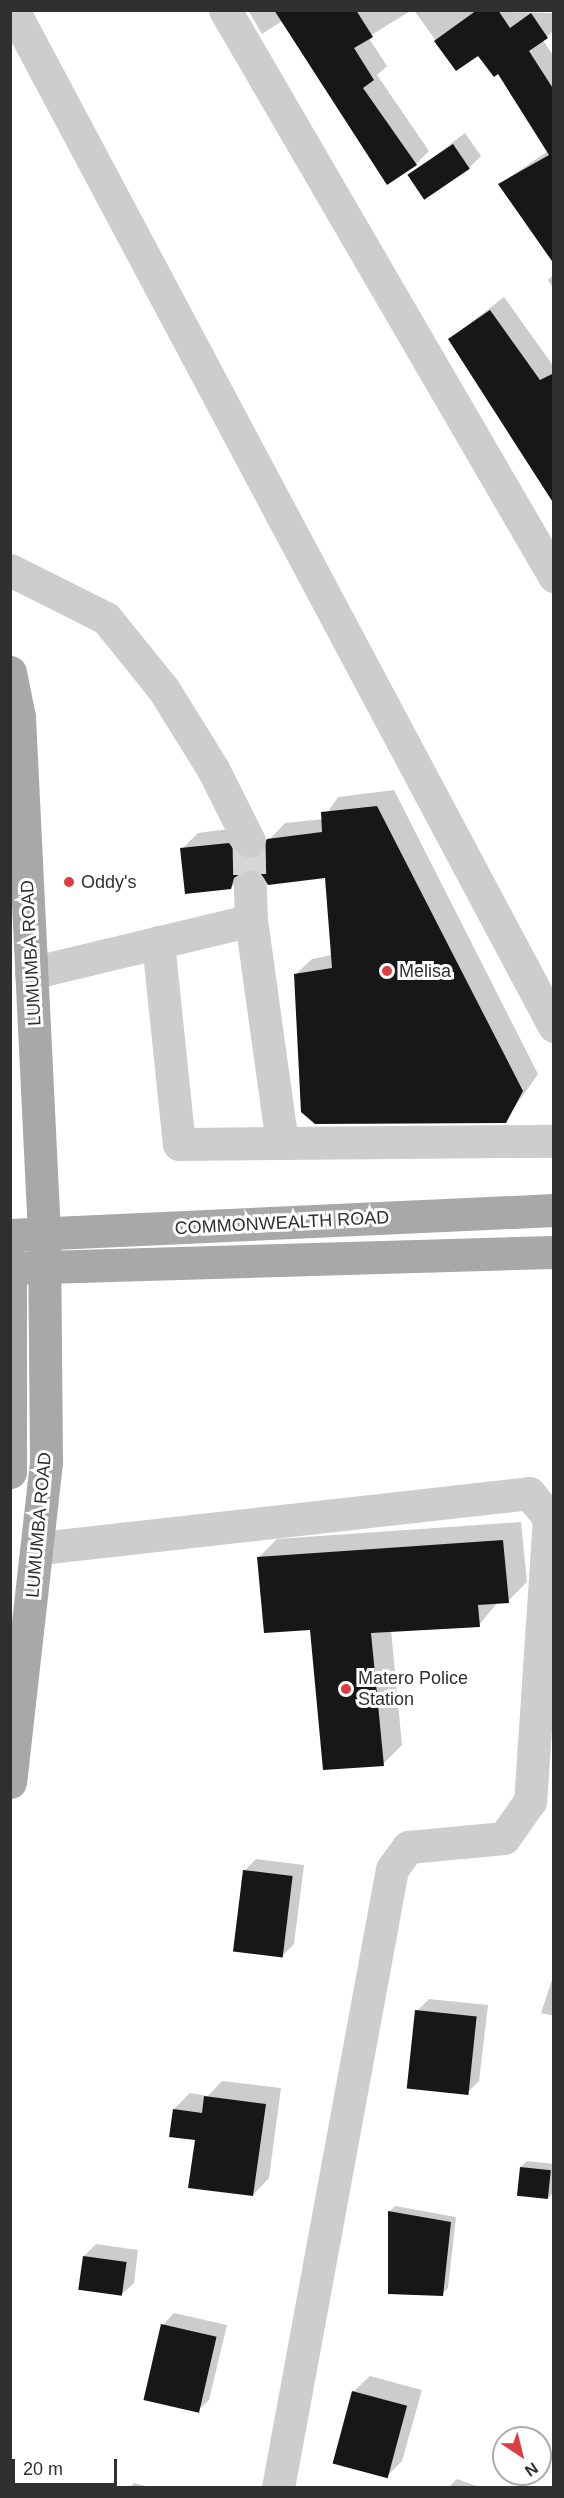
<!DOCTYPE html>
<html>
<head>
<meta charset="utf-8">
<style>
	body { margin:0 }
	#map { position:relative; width:564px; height:2498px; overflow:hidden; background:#fff; font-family:Arial,sans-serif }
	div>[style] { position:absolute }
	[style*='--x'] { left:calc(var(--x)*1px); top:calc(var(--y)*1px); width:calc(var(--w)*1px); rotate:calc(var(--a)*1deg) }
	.shadow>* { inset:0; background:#0003 }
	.building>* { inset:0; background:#171717; transform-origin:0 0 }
	.minor-tunnel>* { height:33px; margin-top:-16.5px; transform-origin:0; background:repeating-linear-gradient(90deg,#d6d6d6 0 33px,transparent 0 49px) }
	.minor>* { height:33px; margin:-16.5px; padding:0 16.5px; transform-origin:16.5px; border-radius:16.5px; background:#cdcdcd }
	.major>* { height:33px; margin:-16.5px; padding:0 16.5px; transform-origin:16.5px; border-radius:16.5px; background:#a8a8a8 }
	.dots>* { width:16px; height:16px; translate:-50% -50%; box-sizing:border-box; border:3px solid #fff; border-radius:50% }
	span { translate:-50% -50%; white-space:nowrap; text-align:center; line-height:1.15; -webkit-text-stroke:6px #fff; paint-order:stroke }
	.poi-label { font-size:18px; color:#303030 }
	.left { translate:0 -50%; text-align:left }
	.street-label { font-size:18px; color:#303030 }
	.frame { position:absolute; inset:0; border:12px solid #303030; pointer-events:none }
	.north { position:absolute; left:492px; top:2426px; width:60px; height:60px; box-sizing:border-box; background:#fff; border:2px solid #acacac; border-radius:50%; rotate:145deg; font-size:16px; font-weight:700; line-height:24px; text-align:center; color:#303030 }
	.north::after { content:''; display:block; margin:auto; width:21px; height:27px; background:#dc3d41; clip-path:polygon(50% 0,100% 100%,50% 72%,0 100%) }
	.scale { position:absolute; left:12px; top:2459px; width:105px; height:27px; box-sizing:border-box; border:3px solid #303030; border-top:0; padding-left:8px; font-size:18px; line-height:21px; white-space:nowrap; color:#303030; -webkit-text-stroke:4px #fff; paint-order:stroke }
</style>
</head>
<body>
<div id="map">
	<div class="shadow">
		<div style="clip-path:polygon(248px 10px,412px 10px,368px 37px,387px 66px,377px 75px,429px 151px,416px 164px,282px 21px,262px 34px)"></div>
		<div style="clip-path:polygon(414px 10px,554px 13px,554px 30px,543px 40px,554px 57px,554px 262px,500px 184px,548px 151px,499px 72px,478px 53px,456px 69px)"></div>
		<div style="clip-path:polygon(465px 133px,481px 156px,469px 168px,410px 175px)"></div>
		<div style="clip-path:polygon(554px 274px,554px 289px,548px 280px)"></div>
		<div style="clip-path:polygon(504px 297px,554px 367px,554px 494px,450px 339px)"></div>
		<div style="clip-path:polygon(394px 790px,538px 1074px,505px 1121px,295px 975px,312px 959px,332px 955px,327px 877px,248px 867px,231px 888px,182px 849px,198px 833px,245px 827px,255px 841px,267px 842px,285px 823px,323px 819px,338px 797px)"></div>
		<div style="clip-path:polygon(521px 1522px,527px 1582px,508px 1601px,498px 1602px,479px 1625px,391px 1630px,402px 1745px,383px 1764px,311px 1629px,258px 1558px,277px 1539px)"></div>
		<div style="clip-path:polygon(256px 1859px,304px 1865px,294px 1944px,282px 1956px,244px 1871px)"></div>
		<div style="clip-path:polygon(554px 1974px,554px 2016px,541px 2013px)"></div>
		<div style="clip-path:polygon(429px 1999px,488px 2005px,479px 2081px,467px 2093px,417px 2011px)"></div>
		<div style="clip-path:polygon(222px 2081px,281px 2088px,269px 2178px,253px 2195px,174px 2109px,190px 2093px,208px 2096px)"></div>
		<div style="clip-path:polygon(527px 2161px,554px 2164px,553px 2193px,547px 2199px,521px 2167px)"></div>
		<div style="clip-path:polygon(395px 2206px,456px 2217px,448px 2288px,442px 2294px,389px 2212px)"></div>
		<div style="clip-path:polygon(96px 2244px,138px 2250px,134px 2283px,122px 2294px,84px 2256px)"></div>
		<div style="clip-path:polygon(174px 2313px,227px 2325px,209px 2400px,197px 2411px,163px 2325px)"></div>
		<div style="clip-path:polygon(370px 2376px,422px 2390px,402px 2461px,386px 2477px,353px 2392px)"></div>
		<div style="clip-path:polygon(457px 2479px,482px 2488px,448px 2488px)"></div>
		<div style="clip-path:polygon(134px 2483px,153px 2488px,129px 2488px)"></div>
	</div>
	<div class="building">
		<div style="clip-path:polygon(274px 10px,356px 10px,373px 37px,354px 48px,374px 80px,363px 88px,417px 165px,387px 185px)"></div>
		<div style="clip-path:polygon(477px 10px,498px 10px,510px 28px,531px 13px,548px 38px,529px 51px,554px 90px,554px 264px,498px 184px,549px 155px,498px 74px,494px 77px,478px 56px,456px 71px,434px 41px)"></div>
		<div style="left:453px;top:144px;width:30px;height:55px;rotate:56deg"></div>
		<div style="clip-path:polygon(490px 310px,540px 380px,554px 373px,554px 504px,448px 339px)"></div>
		<div style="clip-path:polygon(377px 806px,523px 1091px,506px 1123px,315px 1124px,301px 1112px,294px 974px,332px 968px,325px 878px,268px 885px,259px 871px,249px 868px,234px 878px,231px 889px,185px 894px,180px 848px,229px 843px,239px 857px,257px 858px,267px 839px,322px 832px,321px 812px)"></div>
		<div style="clip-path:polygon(503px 1540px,509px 1603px,478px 1605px,480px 1627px,371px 1633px,384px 1766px,323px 1770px,310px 1630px,264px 1633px,257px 1557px)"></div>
		<div style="left:243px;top:1870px;width:50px;height:82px;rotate:7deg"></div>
		<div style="left:415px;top:2010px;width:62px;height:79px;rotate:6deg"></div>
		<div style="clip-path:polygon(204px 2096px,266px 2104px,253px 2196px,188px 2188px,195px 2140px,169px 2137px,173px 2109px,202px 2113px)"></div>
		<div style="left:520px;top:2167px;width:31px;height:29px;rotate:6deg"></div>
		<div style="clip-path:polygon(388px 2211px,451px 2222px,443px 2296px,388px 2294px)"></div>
		<div style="left:83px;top:2256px;width:44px;height:34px;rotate:8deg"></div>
		<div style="left:161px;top:2324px;width:57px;height:78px;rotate:13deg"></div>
		<div style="left:352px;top:2391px;width:57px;height:75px;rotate:15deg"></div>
	</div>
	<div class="minor-tunnel">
		<div style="--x:249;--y:841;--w:46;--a:88.8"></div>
	</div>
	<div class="minor">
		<div style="--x:13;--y:10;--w:1151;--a:61.97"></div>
		<div style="--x:225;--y:10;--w:655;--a:59.83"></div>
		<div style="--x:10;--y:570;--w:107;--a:26.6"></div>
		<div style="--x:106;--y:618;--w:92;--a:51.1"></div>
		<div style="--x:164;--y:690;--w:93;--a:58.2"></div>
		<div style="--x:213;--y:769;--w:80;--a:63.4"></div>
		<div style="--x:251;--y:920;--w:225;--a:82.1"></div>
		<div style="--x:158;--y:942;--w:203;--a:84.1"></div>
		<div style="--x:179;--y:1144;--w:375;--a:-0.5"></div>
		<div style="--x:31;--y:973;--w:226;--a:-13.5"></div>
		<div style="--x:251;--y:920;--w:33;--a:-92"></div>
		<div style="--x:40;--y:1548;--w:492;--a:-6.4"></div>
		<div style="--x:529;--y:1493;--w:32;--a:51"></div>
		<div style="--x:549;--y:1518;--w:284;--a:93.8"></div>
		<div style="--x:530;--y:1801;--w:45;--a:125.1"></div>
		<div style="--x:504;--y:1838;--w:96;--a:174.6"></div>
		<div style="--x:408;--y:1847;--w:27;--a:126"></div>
		<div style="--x:392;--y:1869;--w:629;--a:100.44"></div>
	</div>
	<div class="major">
		<div style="--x:10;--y:672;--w:46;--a:78.7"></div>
		<div style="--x:19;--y:717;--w:518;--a:87.23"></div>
		<div style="--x:44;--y:1234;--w:228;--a:89.5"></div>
		<div style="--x:46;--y:1462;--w:322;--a:96.4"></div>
		<div style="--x:10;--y:1235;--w:545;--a:-2.63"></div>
		<div style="--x:10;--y:1259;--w:213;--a:90"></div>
		<div style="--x:11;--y:1268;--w:543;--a:-1.69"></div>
	</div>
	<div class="dots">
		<div style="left:69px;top:882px;background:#dc3d41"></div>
		<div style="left:387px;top:971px;background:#dc3d41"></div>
		<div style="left:346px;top:1689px;background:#dc3d41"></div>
	</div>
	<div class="poi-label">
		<span class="left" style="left:81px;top:882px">Oddy's</span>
		<span class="left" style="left:399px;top:971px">Melisa</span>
		<span class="left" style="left:358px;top:1689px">Matero Police<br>Station</span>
	</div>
	<div class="street-label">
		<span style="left:31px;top:953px;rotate:-93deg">LUMUMBA ROAD</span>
		<span style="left:282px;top:1223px;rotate:-3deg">COMMONWEALTH ROAD</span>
		<span style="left:39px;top:1525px;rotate:-85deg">LUMUMBA ROAD</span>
	</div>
	<div class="frame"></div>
	<div class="north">N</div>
	<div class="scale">20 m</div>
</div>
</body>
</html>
